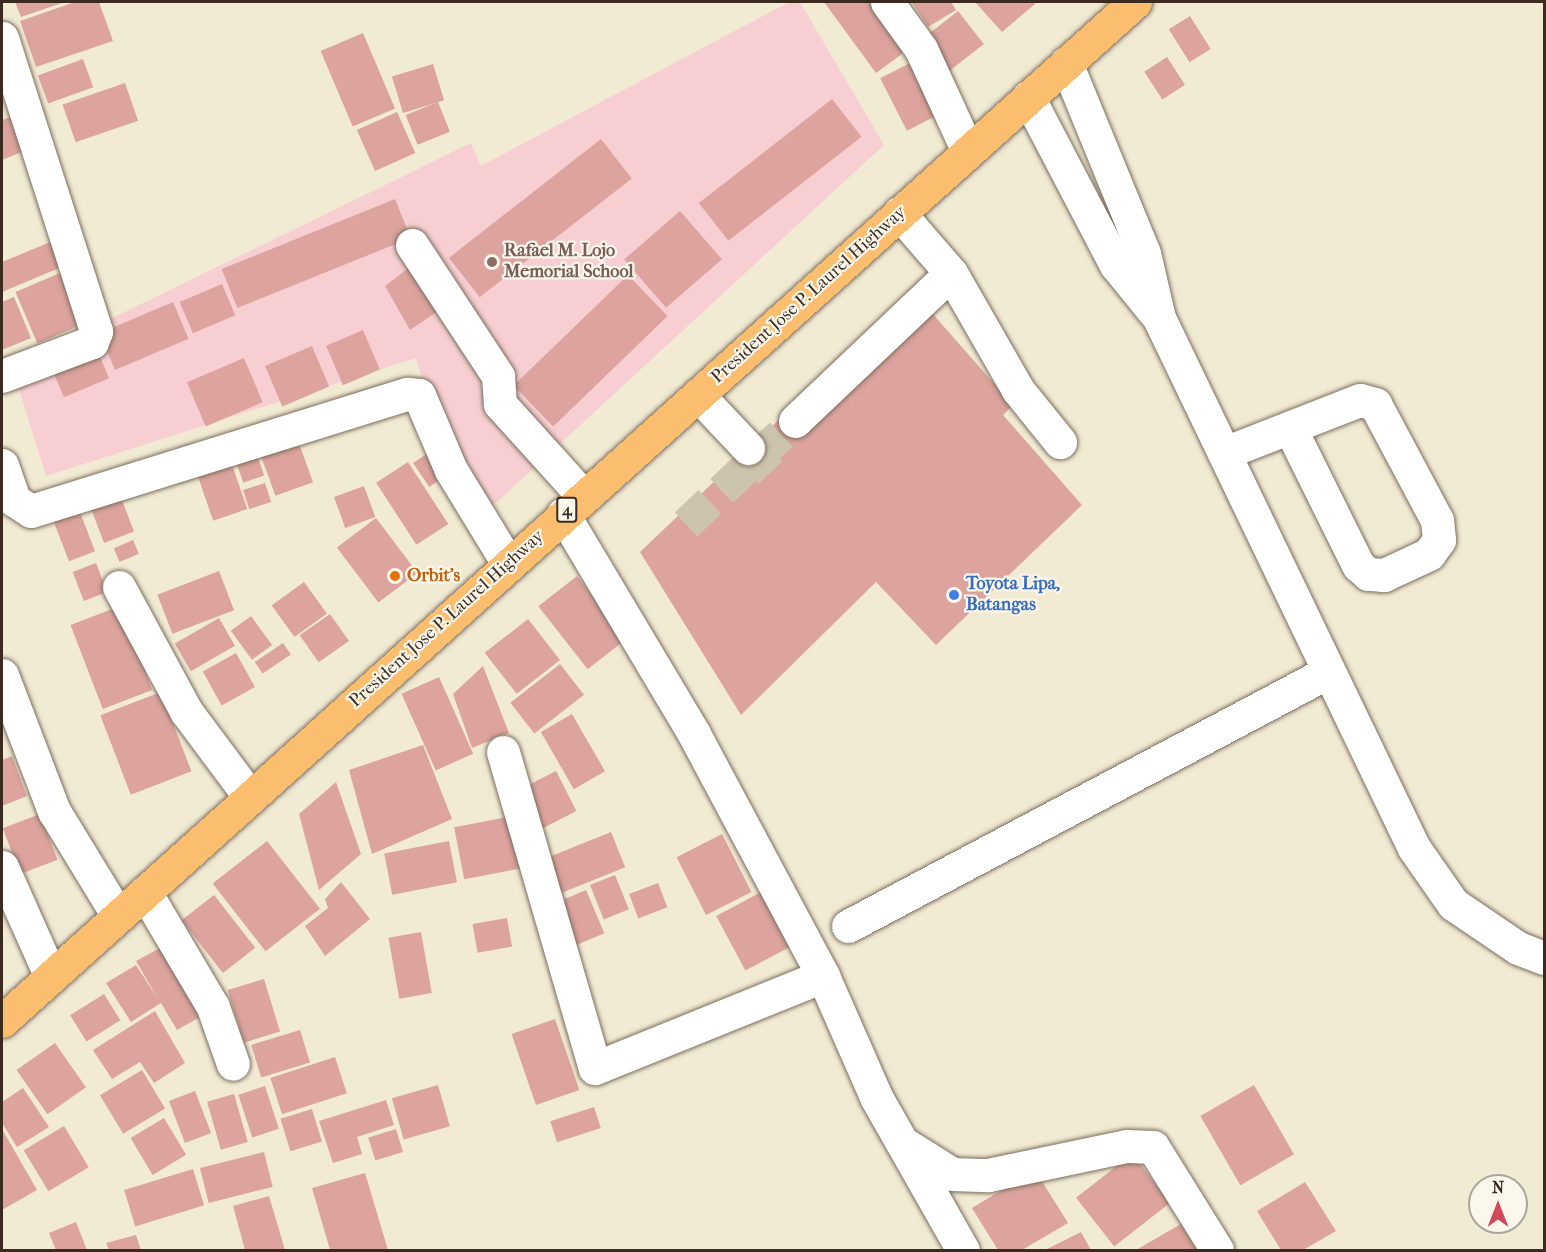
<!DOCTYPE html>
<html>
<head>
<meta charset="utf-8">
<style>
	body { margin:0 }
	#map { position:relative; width:1546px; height:1252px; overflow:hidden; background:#f2ebd4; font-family:"IM FELL French Canon",serif }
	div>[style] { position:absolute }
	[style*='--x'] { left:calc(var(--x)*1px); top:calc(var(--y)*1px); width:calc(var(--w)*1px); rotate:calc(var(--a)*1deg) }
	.built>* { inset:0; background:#f7cfd2 }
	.building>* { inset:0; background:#dda39e; transform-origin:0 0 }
	.minor-tunnel>* { height:33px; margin-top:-16.5px; transform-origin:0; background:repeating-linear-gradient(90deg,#cdc4b0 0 33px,transparent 0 49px) }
	.roads { filter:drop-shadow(0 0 2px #7b6e5e) drop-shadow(0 0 2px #7b6e5e) }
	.minor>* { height:33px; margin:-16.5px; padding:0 16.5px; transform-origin:16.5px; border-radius:16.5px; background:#fff }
	.highway>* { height:33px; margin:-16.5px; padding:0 16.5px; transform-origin:16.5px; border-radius:16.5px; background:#fbbd6e }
	.dots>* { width:16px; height:16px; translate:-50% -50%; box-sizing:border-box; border:3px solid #fbf7ec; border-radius:50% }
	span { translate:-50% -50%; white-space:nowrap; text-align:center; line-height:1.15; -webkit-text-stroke:4.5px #fbf7ec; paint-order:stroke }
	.shield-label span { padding:2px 4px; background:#fbf7ec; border:2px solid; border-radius:4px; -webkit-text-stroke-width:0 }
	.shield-label { font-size:16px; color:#3b2a1e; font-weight:700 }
	.education-label { font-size:18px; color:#785e54; font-weight:700 }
	.left { translate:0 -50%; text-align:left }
	.street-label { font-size:18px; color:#3b2a1e }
	.food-label { font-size:18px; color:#c56008; font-weight:700 }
	.shop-label { font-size:18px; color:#366cbe; font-weight:700 }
	.frame { position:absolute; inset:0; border:3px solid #3b2a1e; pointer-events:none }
	.north { position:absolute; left:1468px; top:1174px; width:60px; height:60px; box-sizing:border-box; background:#fbf7ec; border:2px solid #aea59a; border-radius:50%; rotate:0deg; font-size:16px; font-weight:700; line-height:24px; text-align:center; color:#3b2a1e }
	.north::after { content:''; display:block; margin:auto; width:21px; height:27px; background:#d1495b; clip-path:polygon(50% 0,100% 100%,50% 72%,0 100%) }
</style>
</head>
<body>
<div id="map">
	<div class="built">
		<div style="clip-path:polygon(789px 2px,800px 2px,884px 145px,485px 513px,439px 437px,416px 358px,46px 476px,12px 367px,471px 143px,481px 166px)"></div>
	</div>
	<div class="building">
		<div style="clip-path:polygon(15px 2px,65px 2px,21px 17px)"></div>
		<div style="clip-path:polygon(75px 2px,99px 2px,113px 41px,36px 67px,20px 21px)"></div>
		<div style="clip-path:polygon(824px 2px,875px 2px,910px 48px,876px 73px)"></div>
		<div style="clip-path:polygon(912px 2px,951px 2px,956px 10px,928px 27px)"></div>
		<div style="clip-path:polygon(975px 2px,1034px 2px,1035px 4px,1002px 32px)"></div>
		<div style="left:958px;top:11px;width:42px;height:45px;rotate:52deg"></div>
		<div style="left:1190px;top:16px;width:39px;height:25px;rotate:58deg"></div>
		<div style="left:363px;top:33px;width:82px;height:46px;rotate:67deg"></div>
		<div style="left:1167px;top:57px;width:33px;height:27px;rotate:57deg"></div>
		<div style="left:83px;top:59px;width:30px;height:48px;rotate:70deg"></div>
		<div style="left:914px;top:61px;width:59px;height:38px;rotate:63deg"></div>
		<div style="left:433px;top:64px;width:38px;height:43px;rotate:73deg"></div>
		<div style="left:125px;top:83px;width:40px;height:66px;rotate:71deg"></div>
		<div style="left:832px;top:99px;width:48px;height:169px;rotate:52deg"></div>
		<div style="left:438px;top:102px;width:32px;height:35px;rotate:68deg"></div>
		<div style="left:397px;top:112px;width:45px;height:44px;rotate:66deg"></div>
		<div style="clip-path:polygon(16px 115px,29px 149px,2px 160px,2px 120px)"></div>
		<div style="left:601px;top:139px;width:50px;height:193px;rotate:52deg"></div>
		<div style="left:395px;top:199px;width:42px;height:187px;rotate:68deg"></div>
		<div style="left:680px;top:211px;width:64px;height:74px;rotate:49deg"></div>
		<div style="clip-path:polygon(60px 238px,71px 263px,2px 292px,2px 262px)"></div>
		<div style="clip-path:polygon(410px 267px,441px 309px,410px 330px,385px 286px)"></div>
		<div style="left:67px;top:270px;width:56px;height:56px;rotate:67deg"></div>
		<div style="left:628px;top:275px;width:57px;height:159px;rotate:46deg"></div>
		<div style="left:222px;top:284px;width:34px;height:46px;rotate:67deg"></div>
		<div style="clip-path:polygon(14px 297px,31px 338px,2px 350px,2px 302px)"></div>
		<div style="left:173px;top:302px;width:40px;height:80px;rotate:67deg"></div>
		<div style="clip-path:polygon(931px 312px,1013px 405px,1003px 415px,1082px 505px,936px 645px,876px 582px,741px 715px,640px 552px,786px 413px)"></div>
		<div style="left:363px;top:330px;width:43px;height:40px;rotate:67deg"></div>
		<div style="left:95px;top:345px;width:36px;height:49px;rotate:67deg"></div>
		<div style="left:312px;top:346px;width:44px;height:51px;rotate:67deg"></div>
		<div style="left:244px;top:358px;width:48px;height:62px;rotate:67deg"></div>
		<div style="left:297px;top:438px;width:47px;height:40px;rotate:70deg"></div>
		<div style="left:255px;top:449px;width:28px;height:22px;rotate:71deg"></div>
		<div style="left:428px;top:453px;width:29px;height:18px;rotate:56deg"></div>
		<div style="left:230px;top:459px;width:53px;height:36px;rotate:71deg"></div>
		<div style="left:408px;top:462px;width:74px;height:38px;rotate:57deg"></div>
		<div style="left:265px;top:483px;width:20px;height:23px;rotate:72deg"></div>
		<div style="left:364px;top:486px;width:33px;height:32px;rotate:70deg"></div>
		<div style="left:120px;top:495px;width:39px;height:32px;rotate:69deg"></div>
		<div style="left:80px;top:512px;width:42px;height:28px;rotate:69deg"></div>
		<div style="left:376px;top:518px;width:69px;height:49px;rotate:53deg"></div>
		<div style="left:133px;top:540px;width:15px;height:21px;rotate:67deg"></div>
		<div style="left:96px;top:563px;width:31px;height:25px;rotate:69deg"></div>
		<div style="left:219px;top:571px;width:42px;height:66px;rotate:69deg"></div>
		<div style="left:577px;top:576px;width:80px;height:49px;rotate:52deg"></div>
		<div style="left:304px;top:582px;width:39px;height:40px;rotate:54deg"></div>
		<div style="left:120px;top:606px;width:90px;height:53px;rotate:69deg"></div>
		<div style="left:330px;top:614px;width:33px;height:37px;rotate:55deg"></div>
		<div style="left:251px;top:616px;width:36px;height:25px;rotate:54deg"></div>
		<div style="left:219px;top:618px;width:32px;height:51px;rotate:60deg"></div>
		<div style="left:528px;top:619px;width:52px;height:55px;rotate:52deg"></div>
		<div style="left:283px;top:643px;width:14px;height:34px;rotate:56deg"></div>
		<div style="left:236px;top:653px;width:39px;height:38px;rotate:61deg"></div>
		<div style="left:560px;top:664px;width:39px;height:63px;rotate:52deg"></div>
		<div style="clip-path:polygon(483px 666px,509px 733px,472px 748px,453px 694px)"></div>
		<div style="left:439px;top:677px;width:84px;height:41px;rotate:66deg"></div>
		<div style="left:161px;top:692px;width:85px;height:65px;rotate:69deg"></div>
		<div style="left:572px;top:714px;width:66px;height:36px;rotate:60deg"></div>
		<div style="clip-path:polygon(423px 745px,452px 819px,372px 854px,349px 770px)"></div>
		<div style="clip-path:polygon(12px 756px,27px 796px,2px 806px,2px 760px)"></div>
		<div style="left:556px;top:771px;width:45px;height:41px;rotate:63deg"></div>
		<div style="clip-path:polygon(336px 782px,361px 854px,319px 890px,299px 814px)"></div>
		<div style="left:40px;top:814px;width:49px;height:40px;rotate:69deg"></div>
		<div style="left:512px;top:816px;width:53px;height:59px;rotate:79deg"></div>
		<div style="left:611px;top:832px;width:38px;height:75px;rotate:68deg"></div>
		<div style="left:722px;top:834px;width:65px;height:51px;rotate:63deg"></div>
		<div style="left:267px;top:841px;width:86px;height:69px;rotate:52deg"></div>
		<div style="left:449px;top:841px;width:42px;height:66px;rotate:79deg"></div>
		<div style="left:615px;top:875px;width:37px;height:27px;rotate:68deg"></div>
		<div style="clip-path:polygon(341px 882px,370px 919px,325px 956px,305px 926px,328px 908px,325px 899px)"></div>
		<div style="left:658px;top:883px;width:26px;height:31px;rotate:69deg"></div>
		<div style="left:586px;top:890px;width:47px;height:36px;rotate:67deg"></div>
		<div style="left:763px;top:891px;width:62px;height:53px;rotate:62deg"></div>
		<div style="left:214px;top:895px;width:67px;height:41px;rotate:52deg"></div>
		<div style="left:507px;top:918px;width:29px;height:35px;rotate:80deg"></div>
		<div style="left:421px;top:932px;width:62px;height:33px;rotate:80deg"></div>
		<div style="clip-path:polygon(167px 944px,207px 1013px,177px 1030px,161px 1003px,131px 1022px,106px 983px,136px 965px,158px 999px,136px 961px)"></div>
		<div style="left:264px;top:979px;width:55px;height:38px;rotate:73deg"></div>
		<div style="left:104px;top:994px;width:31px;height:40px;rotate:58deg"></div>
		<div style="clip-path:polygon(155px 1011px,185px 1063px,154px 1083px,140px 1062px,112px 1079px,93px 1050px)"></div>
		<div style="left:555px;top:1019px;width:75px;height:46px;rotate:71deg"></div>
		<div style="left:300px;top:1030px;width:34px;height:51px;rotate:73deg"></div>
		<div style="left:55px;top:1043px;width:54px;height:47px;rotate:55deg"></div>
		<div style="left:335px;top:1057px;width:38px;height:68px;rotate:72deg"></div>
		<div style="left:142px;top:1070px;width:45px;height:49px;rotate:59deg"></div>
		<div style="left:438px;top:1085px;width:43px;height:48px;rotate:74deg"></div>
		<div style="left:1254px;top:1085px;width:80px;height:62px;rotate:60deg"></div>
		<div style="left:265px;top:1086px;width:45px;height:28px;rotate:72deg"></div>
		<div style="clip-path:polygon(23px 1088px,49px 1127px,17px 1147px,2px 1123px,2px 1102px)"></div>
		<div style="left:195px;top:1091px;width:45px;height:28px;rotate:69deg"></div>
		<div style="left:234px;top:1094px;width:50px;height:28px;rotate:74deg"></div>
		<div style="clip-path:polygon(386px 1100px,394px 1125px,357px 1137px,362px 1154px,333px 1163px,319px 1121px)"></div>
		<div style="left:594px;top:1107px;width:22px;height:46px;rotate:72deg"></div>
		<div style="left:312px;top:1109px;width:34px;height:33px;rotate:73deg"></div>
		<div style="left:164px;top:1118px;width:43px;height:39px;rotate:59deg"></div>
		<div style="left:64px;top:1126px;width:48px;height:47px;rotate:59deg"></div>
		<div style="clip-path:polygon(2px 1129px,37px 1190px,2px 1210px)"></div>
		<div style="left:396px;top:1129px;width:24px;height:29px;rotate:73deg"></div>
		<div style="left:264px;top:1152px;width:36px;height:66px;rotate:76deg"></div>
		<div style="left:1132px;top:1154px;width:62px;height:71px;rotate:52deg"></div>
		<div style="left:193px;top:1169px;width:38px;height:72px;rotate:73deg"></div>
		<div style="clip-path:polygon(1035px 1170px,1068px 1223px,1022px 1250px,998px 1250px,972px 1208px)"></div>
		<div style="clip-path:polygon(365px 1173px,388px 1250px,330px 1250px,312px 1188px)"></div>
		<div style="clip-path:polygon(1305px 1182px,1336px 1231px,1303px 1250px,1281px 1250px,1257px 1211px)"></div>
		<div style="clip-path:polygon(269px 1196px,285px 1250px,245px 1250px,233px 1206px)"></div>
		<div style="clip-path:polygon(76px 1222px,87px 1250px,56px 1250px,49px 1233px)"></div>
		<div style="clip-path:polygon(1181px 1224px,1197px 1250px,1136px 1250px)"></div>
		<div style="clip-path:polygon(1081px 1232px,1091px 1250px,1045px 1250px)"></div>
		<div style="clip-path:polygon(136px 1235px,141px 1250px,109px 1250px,106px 1243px)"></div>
	</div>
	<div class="minor-tunnel">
		<div style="--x:748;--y:448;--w:42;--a:46.9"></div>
		<div style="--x:686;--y:524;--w:150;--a:-43.4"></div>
	</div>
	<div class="roads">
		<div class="minor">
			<div style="--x:887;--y:2;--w:58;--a:54.1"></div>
			<div style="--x:921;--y:49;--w:112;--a:65.3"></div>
			<div style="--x:2;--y:38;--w:308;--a:72.2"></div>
			<div style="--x:96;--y:331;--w:12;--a:110"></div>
			<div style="--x:92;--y:342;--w:96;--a:159.3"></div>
			<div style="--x:1066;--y:63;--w:205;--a:67.7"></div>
			<div style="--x:1144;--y:253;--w:67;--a:77"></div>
			<div style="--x:1159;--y:318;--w:588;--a:64.31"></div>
			<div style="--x:1414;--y:848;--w:68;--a:55.1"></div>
			<div style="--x:1453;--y:904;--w:78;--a:34.1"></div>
			<div style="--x:1518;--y:948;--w:28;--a:21"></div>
			<div style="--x:1028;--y:97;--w:190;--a:62.4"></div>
			<div style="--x:1116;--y:265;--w:60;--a:51"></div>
			<div style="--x:899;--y:213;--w:79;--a:49.1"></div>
			<div style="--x:951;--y:273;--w:135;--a:60.2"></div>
			<div style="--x:1018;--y:390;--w:67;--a:51.1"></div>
			<div style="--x:412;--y:245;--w:157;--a:56.7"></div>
			<div style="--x:498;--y:376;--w:28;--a:86"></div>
			<div style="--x:500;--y:404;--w:124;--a:47.9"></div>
			<div style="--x:698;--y:395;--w:73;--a:46.7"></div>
			<div style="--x:795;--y:421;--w:215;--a:-43.5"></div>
			<div style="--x:1224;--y:453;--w:146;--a:-21.3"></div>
			<div style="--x:1360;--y:400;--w:16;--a:15"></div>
			<div style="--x:1375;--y:404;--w:132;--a:61.9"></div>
			<div style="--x:1437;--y:520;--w:20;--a:84"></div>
			<div style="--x:1439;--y:540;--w:17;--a:126"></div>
			<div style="--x:1429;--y:554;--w:50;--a:155"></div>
			<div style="--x:1384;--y:575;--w:16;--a:-176"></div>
			<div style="--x:1368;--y:574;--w:13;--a:-138"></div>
			<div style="--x:1358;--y:565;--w:153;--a:-116.4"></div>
			<div style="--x:2;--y:465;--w:37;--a:71"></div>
			<div style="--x:14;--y:500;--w:20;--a:33"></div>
			<div style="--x:31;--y:511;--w:394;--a:-17.3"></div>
			<div style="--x:407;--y:394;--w:12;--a:5"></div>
			<div style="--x:419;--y:395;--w:82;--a:66.9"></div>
			<div style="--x:451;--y:470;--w:111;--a:58.6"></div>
			<div style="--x:563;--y:514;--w:256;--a:59.2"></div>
			<div style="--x:694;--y:734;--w:274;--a:61.9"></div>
			<div style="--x:823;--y:976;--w:132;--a:66.3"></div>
			<div style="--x:876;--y:1097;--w:176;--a:60.4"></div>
			<div style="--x:119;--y:587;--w:141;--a:61.6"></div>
			<div style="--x:186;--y:711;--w:107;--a:53.3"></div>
			<div style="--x:2;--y:675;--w:146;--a:69.1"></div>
			<div style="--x:54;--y:811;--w:123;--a:58.6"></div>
			<div style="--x:503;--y:752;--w:329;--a:73.8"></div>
			<div style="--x:595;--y:1068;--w:246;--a:-22"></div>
			<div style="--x:2;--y:867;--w:120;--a:66"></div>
			<div style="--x:145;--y:892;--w:134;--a:59.4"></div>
			<div style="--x:213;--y:1007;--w:60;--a:70.7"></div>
			<div style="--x:848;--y:926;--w:543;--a:-27.89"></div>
			<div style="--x:906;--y:1145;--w:54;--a:32.2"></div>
			<div style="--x:952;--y:1174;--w:36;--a:2"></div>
			<div style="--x:988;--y:1175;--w:142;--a:-11.8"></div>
			<div style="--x:1127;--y:1146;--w:26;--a:2"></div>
			<div style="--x:1153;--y:1147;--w:121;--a:58.1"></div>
		</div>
		<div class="highway">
			<div style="--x:2;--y:1021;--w:1524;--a:-41.97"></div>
		</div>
	</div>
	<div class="dots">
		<div style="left:492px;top:262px;background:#8d6e63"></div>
		<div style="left:395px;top:576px;background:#e8710a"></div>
		<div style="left:954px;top:595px;background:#3f7fe0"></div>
	</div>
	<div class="shield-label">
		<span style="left:567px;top:510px">4</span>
	</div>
	<div class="education-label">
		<span class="left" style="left:504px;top:262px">Rafael M. Lojo<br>Memorial School</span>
	</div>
	<div class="street-label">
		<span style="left:809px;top:295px;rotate:-42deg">President Jose P. Laurel Highway</span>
		<span style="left:447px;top:619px;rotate:-42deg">President Jose P. Laurel Highway</span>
	</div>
	<div class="food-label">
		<span class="left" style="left:407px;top:576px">Orbit’s</span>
	</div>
	<div class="shop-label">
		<span class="left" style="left:966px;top:595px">Toyota Lipa,<br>Batangas</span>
	</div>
	<div class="frame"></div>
	<div class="north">N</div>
</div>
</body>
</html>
